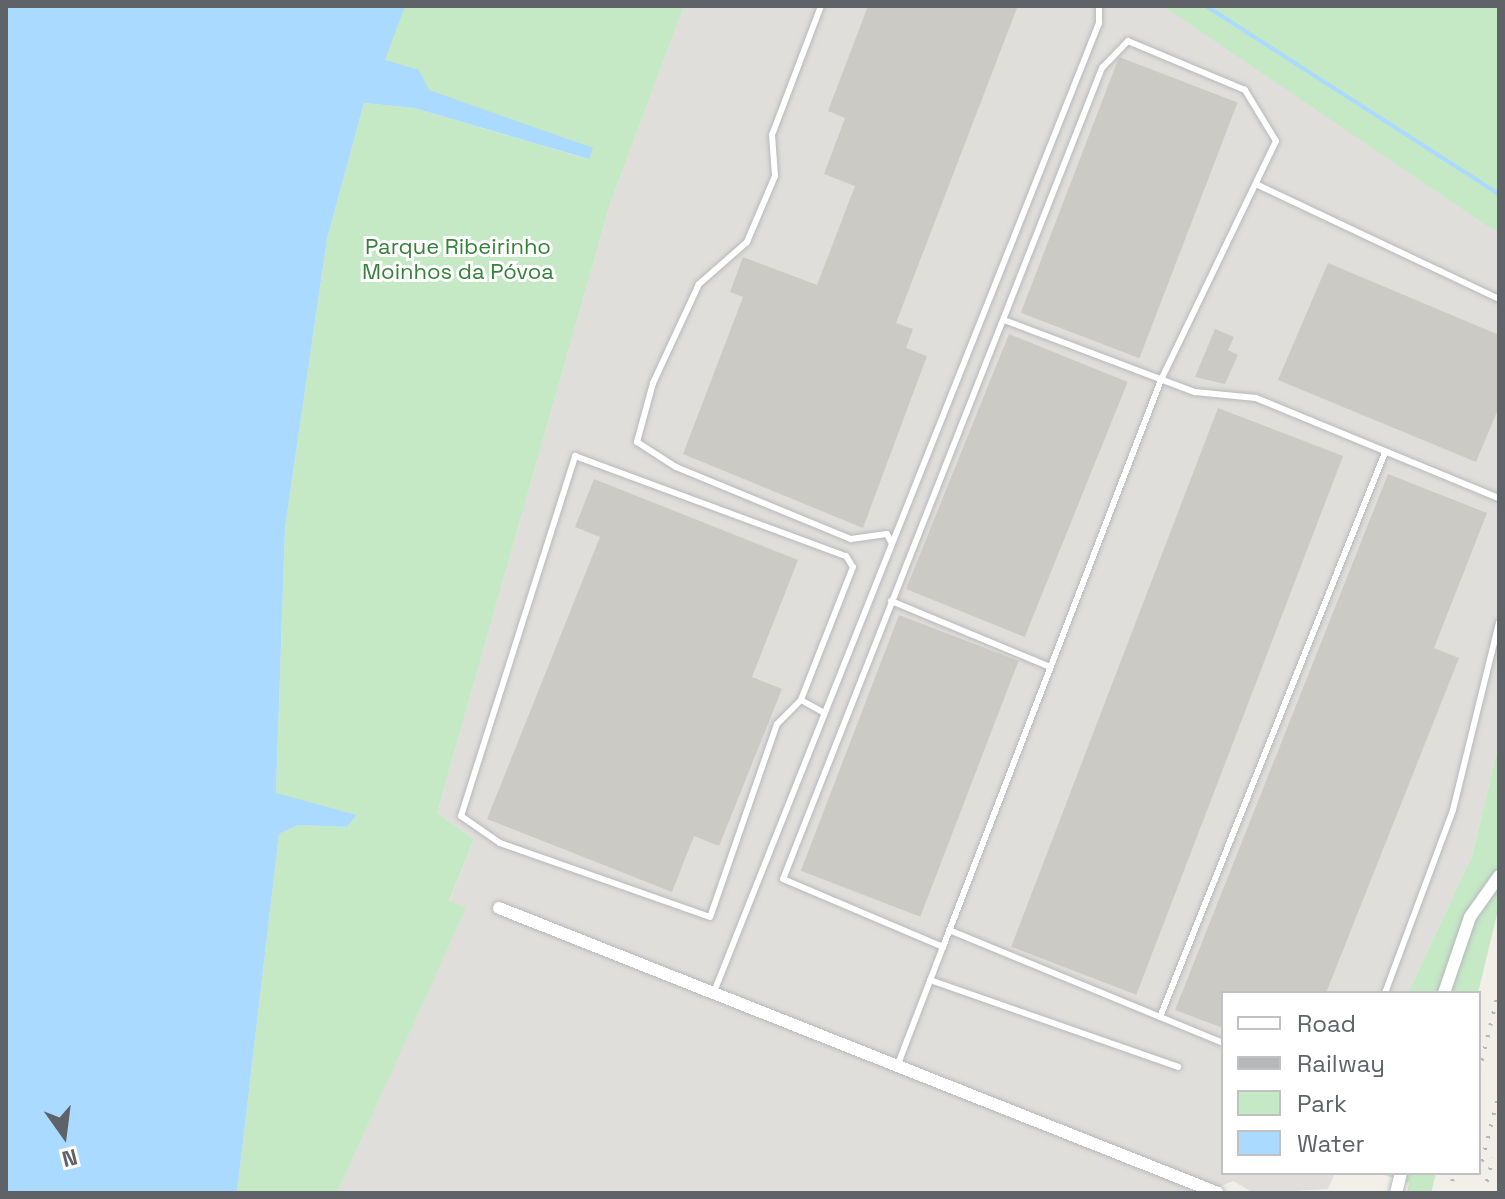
<!DOCTYPE html>
<html>
<head>
<meta charset="utf-8">
<style>
	body { margin:0 }
	#map { position:relative; width:1505px; height:1199px; overflow:hidden; background:#f1efe8; font-family:"Space Grotesk",sans-serif }
	div>[style] { position:absolute }
	[style*='--x'] { left:calc(var(--x)*1px); top:calc(var(--y)*1px); width:calc(var(--w)*1px); rotate:calc(var(--a)*1deg) }
	.industrial>* { inset:0; background:#e0deda }
	.green>* { inset:0; background:#c5e8c5 }
	.water>* { inset:0; background:#aadaff }
	.stream>* { height:4px; margin:-2px; padding:0 2px; transform-origin:2px; border-radius:2px; background:#aadaff }
	.building>* { inset:0; background:#cccac5; transform-origin:0 0 }
	.roads { filter:drop-shadow(0 0 2px #b5b8bc) drop-shadow(0 0 2px #b5b8bc) }
	.service>* { height:6px; margin:-3px; padding:0 3px; transform-origin:3px; border-radius:3px; background:#fff }
	.minor>* { height:12px; margin:-6px; padding:0 6px; transform-origin:6px; border-radius:6px; background:#fff }
	.rail>* { height:4px; margin-top:-2px; transform-origin:0; background:repeating-linear-gradient(90deg,#b6b7b8 0 2px,transparent 0 12px) }
	span { translate:-50% -50%; white-space:nowrap; text-align:center; line-height:1.15; -webkit-text-stroke:6px #fff; paint-order:stroke }
	.park-label { font-size:22px; color:#348238 }
	.frame { position:absolute; inset:0; border:8px solid #5f6368; pointer-events:none }
	.legend { position:absolute; left:1221px; top:991px; width:260px; height:184px; box-sizing:border-box; background:#fff; border:2px solid #bfc1c3; margin:0; padding:10px 14px; list-style:none; font-size:24px; color:#5f6368 }
	.legend li { display:flex; align-items:center; gap:16px; height:40px }
	.legend b { width:40px; border:2px solid #bfc1c3 }
	.north { position:absolute; left:24px; top:1095px; width:80px; height:80px; -webkit-text-stroke:6px #fff; paint-order:stroke; rotate:166deg; font-size:22px; font-weight:700; line-height:32px; text-align:center; color:#5f6368 }
	.north::after { content:''; display:block; margin:auto; width:28px; height:36px; background:#5f6368; clip-path:polygon(50% 0,100% 100%,50% 72%,0 100%) }
</style>
</head>
<body>
<div id="map">
	<div class="industrial">
		<div style="clip-path:polygon(684px 6px,1163px 6px,1499px 229px,1499px 744px,1472px 856px,1408px 993px,1223px 993px,1223px 1173px,1335px 1173px,1328px 1189px,1254px 1193px,1233px 1181px,1205px 1193px,337px 1193px,465px 909px,449px 902px,474px 839px,437px 813px,610px 204px)"></div>
	</div>
	<div class="green">
		<div style="clip-path:polygon(362px 6px,684px 6px,610px 204px,437px 813px,474px 839px,449px 901px,466px 908px,337px 1193px,237px 1193px,279px 834px,298px 825px,347px 827px,357px 815px,276px 794px,285px 528px,327px 239px,364px 103px,414px 108px,588px 159px,592px 149px,390px 77px)"></div>
		<div style="clip-path:polygon(1163px 6px,1499px 6px,1499px 229px,1492px 229px)"></div>
		<div style="clip-path:polygon(1499px 744px,1499px 906px,1478px 993px,1408px 993px,1472px 856px)"></div>
		<div style="clip-path:polygon(1378px 1173px,1436px 1173px,1431px 1193px,1407px 1193px,1409px 1183px)"></div>
	</div>
	<div class="water">
		<div style="clip-path:polygon(6px 6px,405px 6px,385px 60px,419px 70px,429px 90px,593px 148px,589px 159px,414px 108px,364px 103px,327px 239px,285px 528px,276px 793px,357px 815px,347px 827px,298px 825px,279px 834px,237px 1193px,6px 1193px)"></div>
	</div>
	<div class="stream">
		<div style="--x:1206;--y:6;--w:348;--a:32.7"></div>
	</div>
	<div class="building">
		<div style="clip-path:polygon(868px 6px,1017px 8px,896px 323px,913px 329px,906px 348px,927px 356px,863px 528px,683px 454px,743px 297px,730px 292px,743px 257px,817px 285px,855px 186px,824px 174px,845px 118px,828px 111px)"></div>
		<div style="left:1119px;top:57px;width:127px;height:274px;rotate:21deg"></div>
		<div style="clip-path:polygon(1328px 263px,1499px 335px,1499px 407px,1476px 462px,1278px 380px)"></div>
		<div style="clip-path:polygon(1215px 329px,1234px 337px,1228px 350px,1238px 355px,1225px 384px,1195px 377px)"></div>
		<div style="left:1009px;top:334px;width:128px;height:275px;rotate:22deg"></div>
		<div style="left:1218px;top:408px;width:134px;height:577px;rotate:21deg"></div>
		<div style="clip-path:polygon(1388px 474px,1487px 513px,1434px 648px,1459px 658px,1326px 993px,1223px 993px,1223px 1028px,1175px 1010px)"></div>
		<div style="clip-path:polygon(594px 479px,798px 560px,752px 677px,782px 689px,719px 846px,694px 836px,672px 892px,487px 819px,600px 537px,575px 527px)"></div>
		<div style="left:899px;top:615px;width:128px;height:274px;rotate:21deg"></div>
	</div>
	<div class="roads">
		<div class="service">
			<div style="--x:821;--y:6;--w:138;--a:110.8"></div>
			<div style="--x:772;--y:135;--w:41;--a:85.8"></div>
			<div style="--x:775;--y:176;--w:72;--a:113"></div>
			<div style="--x:747;--y:242;--w:64;--a:138.8"></div>
			<div style="--x:699;--y:284;--w:109;--a:114.9"></div>
			<div style="--x:653;--y:383;--w:61;--a:105.2"></div>
			<div style="--x:637;--y:442;--w:46;--a:32.7"></div>
			<div style="--x:676;--y:467;--w:189;--a:22.4"></div>
			<div style="--x:851;--y:539;--w:36;--a:-8"></div>
			<div style="--x:887;--y:534;--w:11;--a:63"></div>
			<div style="--x:1258;--y:185;--w:267;--a:25.3"></div>
			<div style="--x:1004;--y:320;--w:204;--a:20.7"></div>
			<div style="--x:1195;--y:392;--w:61;--a:5.6"></div>
			<div style="--x:1256;--y:398;--w:263;--a:22.4"></div>
			<div style="--x:891;--y:601;--w:172;--a:22.5"></div>
			<div style="--x:801;--y:700;--w:34;--a:135"></div>
			<div style="--x:777;--y:724;--w:204;--a:109.1"></div>
			<div style="--x:710;--y:917;--w:223;--a:-160.6"></div>
			<div style="--x:500;--y:843;--w:47;--a:-145.3"></div>
			<div style="--x:461;--y:816;--w:378;--a:-72.4"></div>
			<div style="--x:575;--y:456;--w:289;--a:20.3"></div>
			<div style="--x:846;--y:556;--w:13;--a:58"></div>
			<div style="--x:853;--y:567;--w:143;--a:111.4"></div>
			<div style="--x:801;--y:700;--w:25;--a:29"></div>
			<div style="--x:949;--y:930;--w:296;--a:22.4"></div>
			<div style="--x:930;--y:980;--w:263;--a:19.3"></div>
			<div style="--x:714;--y:992;--w:1043;--a:-68.33"></div>
			<div style="--x:1099;--y:23;--w:17;--a:-90"></div>
			<div style="--x:1385;--y:993;--w:195;--a:-69.6"></div>
			<div style="--x:1453;--y:810;--w:193;--a:-76.2"></div>
			<div style="--x:1160;--y:1017;--w:605;--a:-68.27"></div>
			<div style="--x:898;--y:1064;--w:125;--a:-69"></div>
			<div style="--x:943;--y:947;--w:607;--a:-68.97"></div>
			<div style="--x:1161;--y:380;--w:265;--a:-64.3"></div>
			<div style="--x:1276;--y:141;--w:60;--a:-121.3"></div>
			<div style="--x:1245;--y:90;--w:127;--a:-157.3"></div>
			<div style="--x:1128;--y:41;--w:37;--a:134"></div>
			<div style="--x:1102;--y:68;--w:871;--a:111.47"></div>
			<div style="--x:783;--y:879;--w:174;--a:23"></div>
		</div>
		<div class="minor">
			<div style="--x:499;--y:908;--w:773;--a:21.62"></div>
			<div style="--x:1444;--y:993;--w:80;--a:-71.1"></div>
			<div style="--x:1470;--y:917;--w:50;--a:-54.7"></div>
			<div style="--x:1396;--y:1193;--w:21;--a:-76"></div>
		</div>
	</div>
	<div class="rail">
		<div style="--x:1479;--y:1072;--w:84;--a:-76.3"></div>
		<div style="--x:1479;--y:1173;--w:81;--a:-75.8"></div>
		<div style="--x:1450;--y:1193;--w:20;--a:-79"></div>
		<div style="--x:1484;--y:1193;--w:36;--a:-76"></div>
	</div>
	<div class="park-label">
		<span style="left:458px;top:259px">Parque Ribeirinho<br>Moinhos da Póvoa</span>
	</div>
	<div class="frame"></div>
	<ul class="legend">
	<li><b style="height:10px;background:#fff"></b>Road</li>
	<li><b style="height:10px;background:#b6b7b8"></b>Railway</li>
	<li><b style="height:22px;background:#c5e8c5"></b>Park</li>
	<li><b style="height:22px;background:#aadaff"></b>Water</li>
	</ul>
	<div class="north">N</div>
</div>
</body>
</html>
